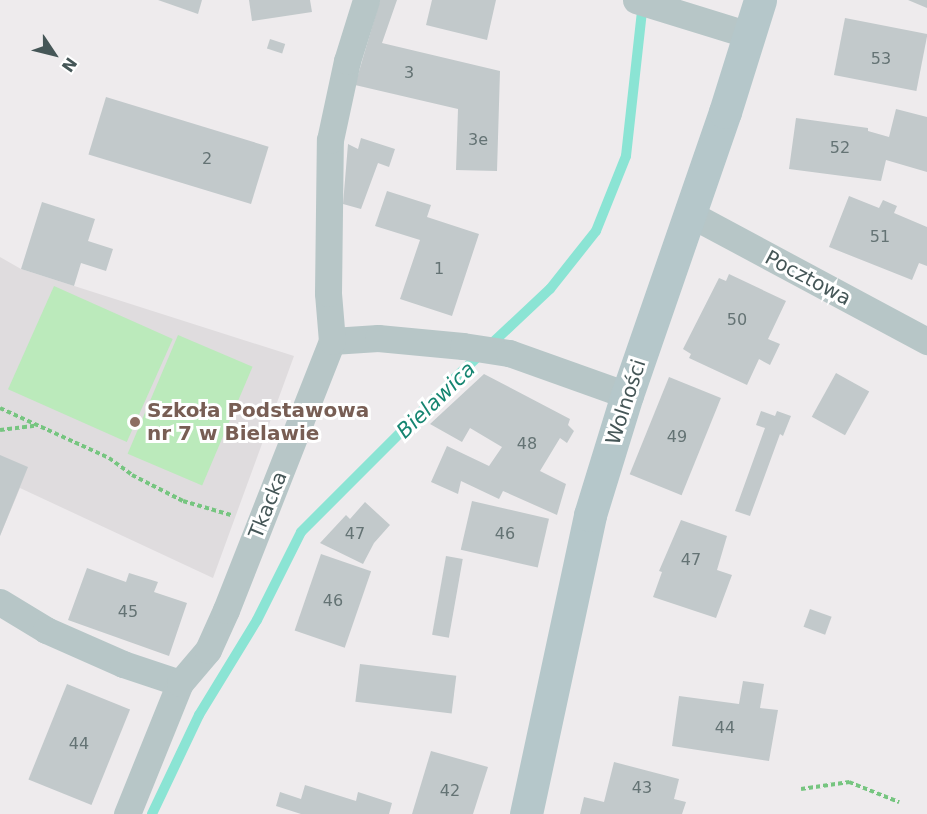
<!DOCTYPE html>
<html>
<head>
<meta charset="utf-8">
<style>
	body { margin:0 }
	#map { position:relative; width:927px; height:814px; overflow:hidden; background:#eeebed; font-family:"DejaVu Sans",sans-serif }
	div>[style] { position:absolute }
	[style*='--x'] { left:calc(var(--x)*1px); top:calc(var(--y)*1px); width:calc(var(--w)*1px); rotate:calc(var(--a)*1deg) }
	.education>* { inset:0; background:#dfdcde }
	.green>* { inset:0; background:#bbeabb; transform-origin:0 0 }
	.stream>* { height:10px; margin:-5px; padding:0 5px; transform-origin:5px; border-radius:5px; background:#8be4d4 }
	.building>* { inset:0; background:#c2c9cb; transform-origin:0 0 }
	.path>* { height:4px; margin-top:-2px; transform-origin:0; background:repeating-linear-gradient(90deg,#76c580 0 4.5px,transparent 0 7.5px) }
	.street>* { height:27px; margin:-13.5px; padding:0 13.5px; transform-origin:13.5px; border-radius:13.5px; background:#b7c6c7 }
	.secondary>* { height:33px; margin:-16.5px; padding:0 16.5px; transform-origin:16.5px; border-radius:16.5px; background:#b5c7ca }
	.dots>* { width:16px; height:16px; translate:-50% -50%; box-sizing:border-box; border:3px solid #fff; border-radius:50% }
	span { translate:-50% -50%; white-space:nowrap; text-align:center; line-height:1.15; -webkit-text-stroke:6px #fff; paint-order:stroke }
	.number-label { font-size:16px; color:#647374 }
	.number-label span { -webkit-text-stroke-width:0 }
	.street-label { font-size:20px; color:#455657 }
	.education-label { font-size:20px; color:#785e54; font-weight:700 }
	.left { translate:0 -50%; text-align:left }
	.water-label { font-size:21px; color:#158571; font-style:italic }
	.north { position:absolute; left:24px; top:24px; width:60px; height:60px; -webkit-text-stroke:4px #fff; paint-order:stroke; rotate:125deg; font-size:16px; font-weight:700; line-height:24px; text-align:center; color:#455657 }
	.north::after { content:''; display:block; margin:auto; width:21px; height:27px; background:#455657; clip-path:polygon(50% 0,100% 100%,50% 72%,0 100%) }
</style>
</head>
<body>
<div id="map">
	<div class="education">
		<div style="clip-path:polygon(0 257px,21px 269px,294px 356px,213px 578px,20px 488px,0 536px)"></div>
	</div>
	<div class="green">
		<div style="left:54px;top:286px;width:130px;height:113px;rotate:24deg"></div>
		<div style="left:178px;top:335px;width:81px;height:129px;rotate:23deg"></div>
	</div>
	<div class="stream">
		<div style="--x:152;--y:814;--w:110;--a:-64.6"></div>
		<div style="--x:199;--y:715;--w:111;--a:-58.6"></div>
		<div style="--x:257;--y:620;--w:98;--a:-63.4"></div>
		<div style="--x:301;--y:532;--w:216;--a:-45"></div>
		<div style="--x:454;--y:379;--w:132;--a:-43.2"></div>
		<div style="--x:550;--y:289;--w:74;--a:-51.6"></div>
		<div style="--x:596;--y:231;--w:81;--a:-68.2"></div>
		<div style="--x:626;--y:156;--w:154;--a:-83.7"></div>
	</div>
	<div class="building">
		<div style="clip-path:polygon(158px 0,202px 0,198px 14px)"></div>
		<div style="clip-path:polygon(249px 0,310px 0,312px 12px,252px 21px)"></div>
		<div style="clip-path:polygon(380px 0,397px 0,382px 43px,500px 71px,497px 171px,456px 170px,458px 109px,355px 85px)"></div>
		<div style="clip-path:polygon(432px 0,496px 0,487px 40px,426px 25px)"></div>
		<div style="clip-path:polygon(908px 0,927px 0,927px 8px)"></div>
		<div style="left:845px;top:18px;width:84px;height:58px;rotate:11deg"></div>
		<div style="left:270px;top:39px;width:16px;height:10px;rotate:18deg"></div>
		<div style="left:106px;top:97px;width:170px;height:60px;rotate:17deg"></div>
		<div style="clip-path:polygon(896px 109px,927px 117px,927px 172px,886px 160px,881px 181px,789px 169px,796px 118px,868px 128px,868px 131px,889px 137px)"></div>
		<div style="clip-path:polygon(361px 138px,395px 149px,389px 167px,378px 163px,361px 209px,343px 204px,348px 144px,358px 149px)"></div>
		<div style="clip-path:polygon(387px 191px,431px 205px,427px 217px,479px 234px,452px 316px,400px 299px,420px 240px,375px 226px)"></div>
		<div style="clip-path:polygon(849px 196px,879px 208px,883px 200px,897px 206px,894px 213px,927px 227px,927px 266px,919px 263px,912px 280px,829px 247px)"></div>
		<div style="clip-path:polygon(42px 202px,95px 219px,88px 241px,113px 249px,106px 271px,81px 263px,74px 286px,21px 269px)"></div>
		<div style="clip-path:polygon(729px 274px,786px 301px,768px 339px,780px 344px,770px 365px,759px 359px,747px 385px,689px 358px,691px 354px,683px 349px,719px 278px,726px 281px)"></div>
		<div style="left:836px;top:373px;width:38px;height:50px;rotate:29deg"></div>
		<div style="clip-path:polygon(484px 374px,570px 419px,568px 425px,574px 431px,567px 443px,560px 438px,540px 471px,566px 484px,557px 515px,503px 491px,499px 499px,461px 481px,458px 494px,431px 482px,447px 446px,489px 466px,502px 447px,470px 428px,462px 442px,430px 424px)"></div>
		<div style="left:669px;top:377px;width:56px;height:105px;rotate:22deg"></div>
		<div style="clip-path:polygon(761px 411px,775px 416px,777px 411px,791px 416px,783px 436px,780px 434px,750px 516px,735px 511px,765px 428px,756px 425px)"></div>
		<div style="clip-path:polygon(0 455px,28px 467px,0 536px)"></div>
		<div style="left:472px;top:501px;width:79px;height:50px;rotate:13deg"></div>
		<div style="clip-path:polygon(365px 502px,390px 525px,374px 543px,363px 564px,320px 543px,346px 515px,350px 519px)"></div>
		<div style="clip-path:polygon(681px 520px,727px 536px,717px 570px,732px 575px,716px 618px,653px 597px,662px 572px,659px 571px)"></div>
		<div style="left:321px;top:554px;width:53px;height:81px;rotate:19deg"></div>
		<div style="left:446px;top:556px;width:17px;height:80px;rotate:10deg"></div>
		<div style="clip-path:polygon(87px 568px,126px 582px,129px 573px,158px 582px,154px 592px,187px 603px,169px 656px,68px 620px)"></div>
		<div style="left:810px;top:609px;width:23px;height:19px;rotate:20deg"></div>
		<div style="left:360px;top:664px;width:97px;height:38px;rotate:7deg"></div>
		<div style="clip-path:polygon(743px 681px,764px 684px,760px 708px,778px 710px,769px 761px,672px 746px,679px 696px,739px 704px)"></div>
		<div style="left:67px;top:684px;width:68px;height:103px;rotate:22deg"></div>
		<div style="clip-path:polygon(431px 751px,488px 767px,473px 814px,412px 814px)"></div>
		<div style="clip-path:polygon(614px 762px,679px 779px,674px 799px,686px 802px,682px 814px,580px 814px,584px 797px,604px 802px)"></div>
		<div style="clip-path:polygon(305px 785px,356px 801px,358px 792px,392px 803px,389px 814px,301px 814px,276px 806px,280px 792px,301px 799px)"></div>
	</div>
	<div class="path">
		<div style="--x:0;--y:408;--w:120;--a:24.6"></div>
		<div style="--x:109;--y:458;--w:29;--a:36"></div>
		<div style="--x:132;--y:475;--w:57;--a:27"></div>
		<div style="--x:183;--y:501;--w:50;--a:16.3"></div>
		<div style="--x:0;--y:430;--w:35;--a:-7"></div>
		<div style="--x:801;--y:789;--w:49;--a:-8.3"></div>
		<div style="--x:849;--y:782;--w:54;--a:21.8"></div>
	</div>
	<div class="street">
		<div style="--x:636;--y:0;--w:118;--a:17.2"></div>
		<div style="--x:690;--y:214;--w:269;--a:28.2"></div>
		<div style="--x:332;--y:341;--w:46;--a:-3.7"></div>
		<div style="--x:378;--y:338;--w:85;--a:5.4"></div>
		<div style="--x:463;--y:346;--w:47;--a:8.7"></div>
		<div style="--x:509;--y:353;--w:125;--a:19.6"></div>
		<div style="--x:0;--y:602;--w:54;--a:31.3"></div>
		<div style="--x:46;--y:630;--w:84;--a:23.8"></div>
		<div style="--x:123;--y:664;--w:60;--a:18.4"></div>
		<div style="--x:127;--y:814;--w:141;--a:-68"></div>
		<div style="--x:180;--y:683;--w:43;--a:-49.7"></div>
		<div style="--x:208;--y:650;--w:44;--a:-65.8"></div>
		<div style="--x:226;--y:610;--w:289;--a:-68.5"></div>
		<div style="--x:332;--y:341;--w:48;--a:-94.8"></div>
		<div style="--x:328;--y:293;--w:153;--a:-89.3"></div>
		<div style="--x:330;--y:140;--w:81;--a:-77.9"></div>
		<div style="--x:347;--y:61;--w:64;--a:-72.7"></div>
	</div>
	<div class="secondary">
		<div style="--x:526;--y:814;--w:306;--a:-77.9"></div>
		<div style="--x:590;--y:515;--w:126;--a:-72.9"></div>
		<div style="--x:627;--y:395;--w:299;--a:-70.9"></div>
		<div style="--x:725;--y:112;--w:117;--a:-72.6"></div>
	</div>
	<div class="dots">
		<div style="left:135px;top:422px;background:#8d6e63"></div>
	</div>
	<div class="number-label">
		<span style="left:881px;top:59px">53</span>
		<span style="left:409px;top:73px">3</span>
		<span style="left:478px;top:140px">3e</span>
		<span style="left:840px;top:148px">52</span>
		<span style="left:207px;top:159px">2</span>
		<span style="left:880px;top:237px">51</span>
		<span style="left:439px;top:269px">1</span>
		<span style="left:737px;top:320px">50</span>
		<span style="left:677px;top:437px">49</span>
		<span style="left:527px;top:444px">48</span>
		<span style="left:355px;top:534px">47</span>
		<span style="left:505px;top:534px">46</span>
		<span style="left:691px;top:560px">47</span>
		<span style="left:333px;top:601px">46</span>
		<span style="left:128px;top:612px">45</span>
		<span style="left:725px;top:728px">44</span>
		<span style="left:79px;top:744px">44</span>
		<span style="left:642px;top:788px">43</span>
		<span style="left:450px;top:791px">42</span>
	</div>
	<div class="street-label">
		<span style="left:808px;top:278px;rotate:28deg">Pocztowa</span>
		<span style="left:626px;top:402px;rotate:-72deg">Wolności</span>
		<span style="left:268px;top:505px;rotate:-68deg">Tkacka</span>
	</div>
	<div class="education-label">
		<span class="left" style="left:147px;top:422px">Szkoła Podstawowa<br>nr 7 w Bielawie</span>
	</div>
	<div class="water-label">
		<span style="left:436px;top:400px;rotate:-44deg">Bielawica</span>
	</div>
	<div class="north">N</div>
</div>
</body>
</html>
